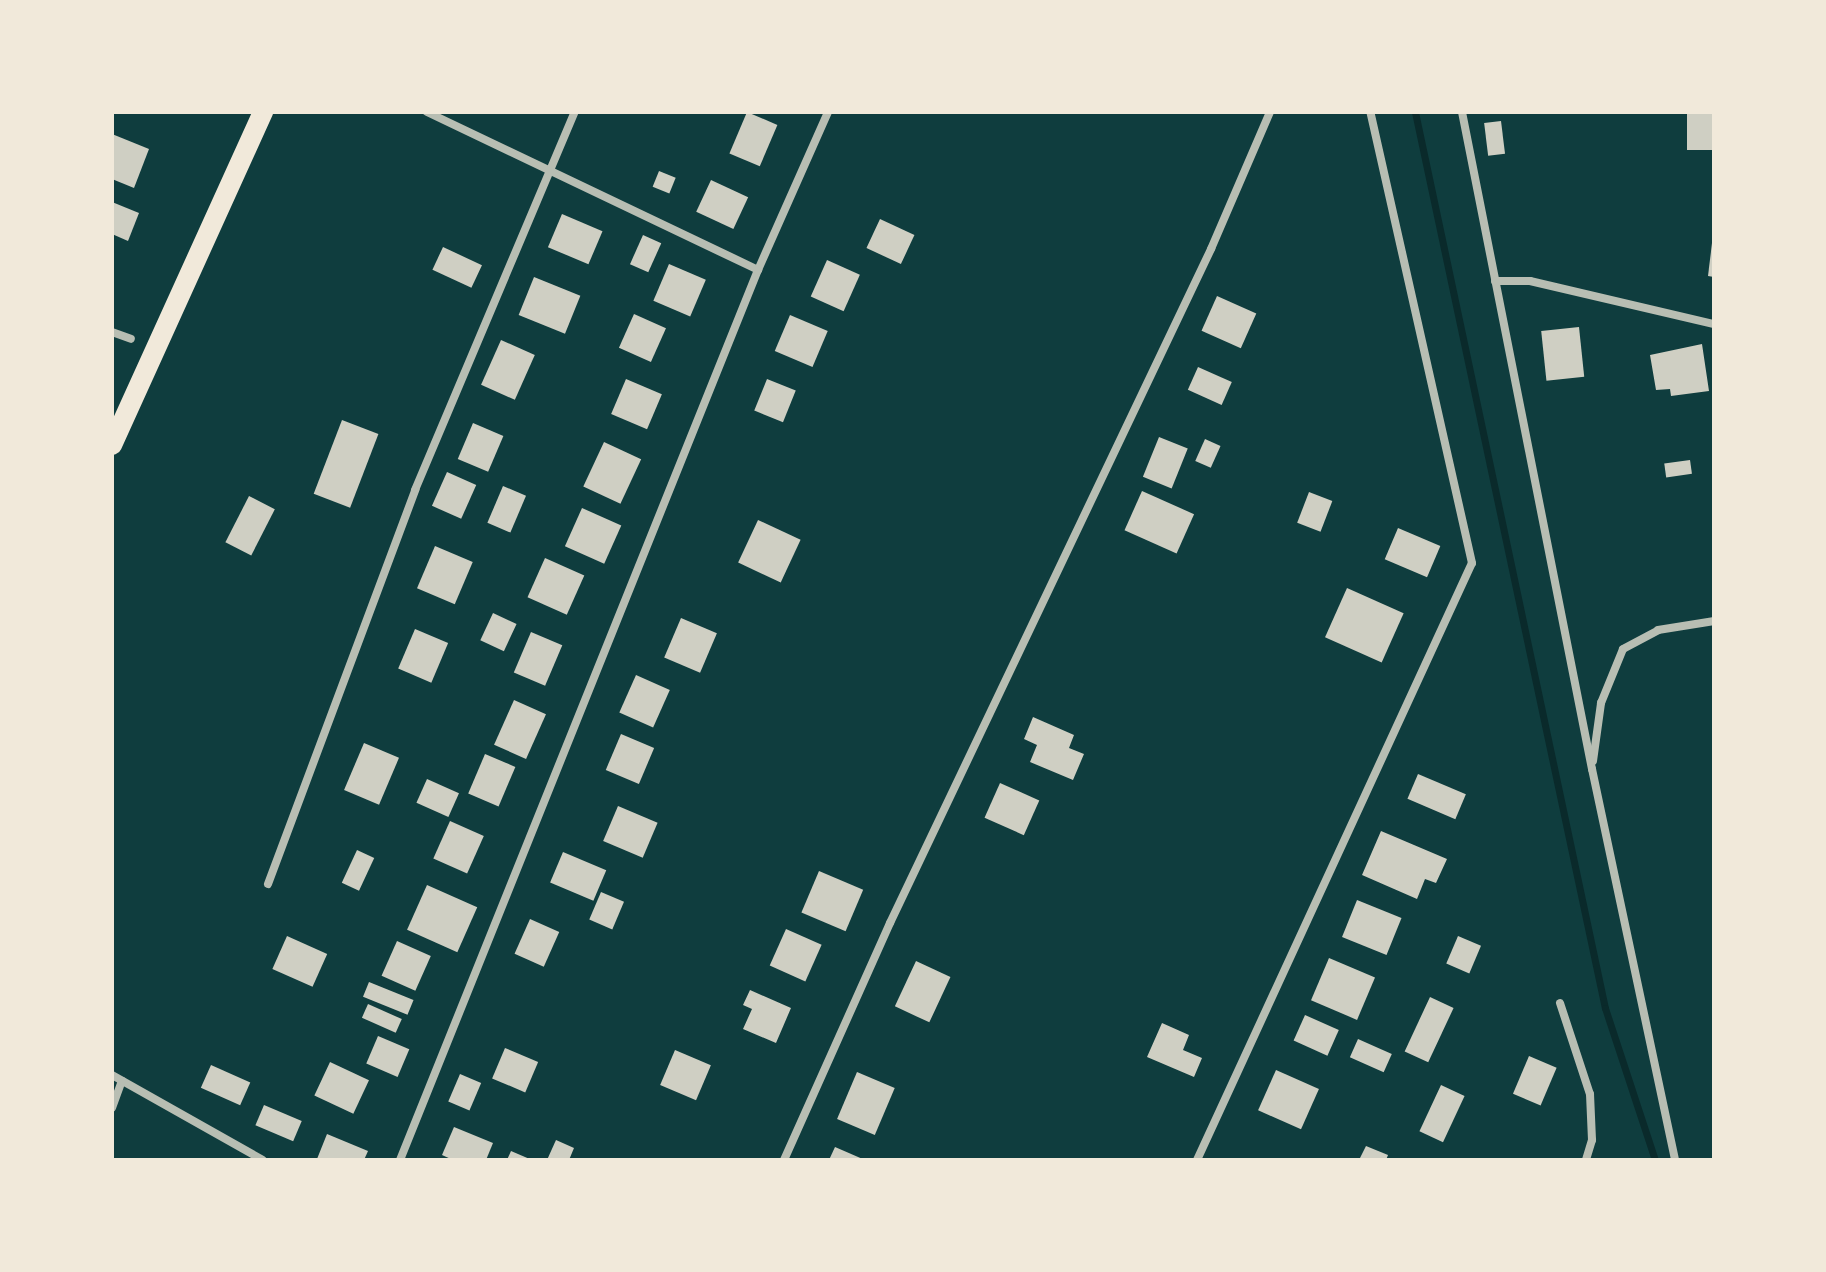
<!DOCTYPE html>
<html>
<head>
<meta charset="utf-8">
<style>
	body { margin:0 }
	#map { position:relative; width:1826px; height:1272px; overflow:hidden; background:#0f3d3e; font-family:Arial,sans-serif }
	div>[style] { position:absolute }
	[style*='--x'] { left:calc(var(--x)*1px); top:calc(var(--y)*1px); width:calc(var(--w)*1px); rotate:calc(var(--a)*1deg) }
	.stream>* { height:7px; margin:-3.5px; padding:0 3.5px; transform-origin:3.5px; border-radius:3.5px; background:#0a2a2b }
	.building>* { inset:0; background:#cfcfc3; transform-origin:0 0 }
	.minor>* { height:8px; margin:-4px; padding:0 4px; transform-origin:4px; border-radius:4px; background:#b8beb3 }
	.trunk>* { height:20px; margin:-10px; padding:0 10px; transform-origin:10px; border-radius:10px; background:#f1e9da }
	span { translate:-50% -50%; white-space:nowrap; text-align:center; line-height:1.15; -webkit-text-stroke:6px #f1e9da; paint-order:stroke }
	.frame { position:absolute; inset:0; border:114px solid #f1e9da; pointer-events:none }
</style>
</head>
<body>
<div id="map">
	<div class="stream">
		<div style="--x:1415;--y:112;--w:916;--a:78.03"></div>
		<div style="--x:1605;--y:1008;--w:160;--a:71.8"></div>
	</div>
	<div class="building">
		<div style="left:747px;top:112px;width:33px;height:45px;rotate:23deg"></div>
		<div style="left:1687px;top:112px;width:27px;height:38px"></div>
		<div style="left:1501px;top:121px;width:33px;height:17px;rotate:83deg"></div>
		<div style="clip-path:polygon(112px 134px,149px 149px,134px 188px,112px 179px)"></div>
		<div style="left:659px;top:171px;width:18px;height:17px;rotate:22deg"></div>
		<div style="left:711px;top:180px;width:41px;height:35px;rotate:25deg"></div>
		<div style="clip-path:polygon(112px 202px,139px 213px,128px 241px,112px 234px)"></div>
		<div style="left:562px;top:214px;width:44px;height:36px;rotate:23deg"></div>
		<div style="left:880px;top:219px;width:38px;height:32px;rotate:25deg"></div>
		<div style="left:643px;top:235px;width:20px;height:32px;rotate:24deg"></div>
		<div style="clip-path:polygon(1712px 243px,1714px 243px,1714px 277px,1708px 276px)"></div>
		<div style="left:443px;top:247px;width:43px;height:25px;rotate:25deg"></div>
		<div style="left:827px;top:260px;width:36px;height:40px;rotate:24deg"></div>
		<div style="left:669px;top:264px;width:40px;height:40px;rotate:23deg"></div>
		<div style="left:534px;top:277px;width:50px;height:41px;rotate:22deg"></div>
		<div style="left:1217px;top:296px;width:43px;height:38px;rotate:24deg"></div>
		<div style="left:634px;top:314px;width:35px;height:37px;rotate:24deg"></div>
		<div style="left:790px;top:315px;width:41px;height:39px;rotate:23deg"></div>
		<div style="left:1579px;top:327px;width:50px;height:38px;rotate:84deg"></div>
		<div style="left:501px;top:340px;width:37px;height:49px;rotate:24deg"></div>
		<div style="clip-path:polygon(1702px 344px,1709px 391px,1671px 396px,1670px 389px,1656px 390px,1650px 355px)"></div>
		<div style="left:1198px;top:367px;width:37px;height:25px;rotate:24deg"></div>
		<div style="left:626px;top:379px;width:39px;height:38px;rotate:23deg"></div>
		<div style="left:767px;top:379px;width:31px;height:34px;rotate:22deg"></div>
		<div style="left:342px;top:420px;width:39px;height:79px;rotate:21deg"></div>
		<div style="left:473px;top:423px;width:33px;height:39px;rotate:23deg"></div>
		<div style="left:1159px;top:437px;width:31px;height:43px;rotate:22deg"></div>
		<div style="left:1205px;top:439px;width:17px;height:24px;rotate:24deg"></div>
		<div style="left:604px;top:442px;width:41px;height:49px;rotate:25deg"></div>
		<div style="left:1690px;top:460px;width:14px;height:26px;rotate:82deg"></div>
		<div style="left:447px;top:472px;width:32px;height:37px;rotate:24deg"></div>
		<div style="left:503px;top:486px;width:25px;height:40px;rotate:23deg"></div>
		<div style="left:1142px;top:491px;width:57px;height:43px;rotate:24deg"></div>
		<div style="left:1309px;top:492px;width:25px;height:33px;rotate:21deg"></div>
		<div style="left:249px;top:496px;width:29px;height:52px;rotate:27deg"></div>
		<div style="left:582px;top:508px;width:43px;height:42px;rotate:24deg"></div>
		<div style="left:758px;top:520px;width:47px;height:47px;rotate:25deg"></div>
		<div style="left:1398px;top:528px;width:46px;height:34px;rotate:23deg"></div>
		<div style="left:435px;top:546px;width:41px;height:46px;rotate:23deg"></div>
		<div style="left:545px;top:558px;width:43px;height:43px;rotate:24deg"></div>
		<div style="left:1347px;top:588px;width:62px;height:54px;rotate:24deg"></div>
		<div style="left:493px;top:613px;width:26px;height:30px;rotate:25deg"></div>
		<div style="left:681px;top:618px;width:39px;height:43px;rotate:23deg"></div>
		<div style="left:415px;top:629px;width:36px;height:43px;rotate:23deg"></div>
		<div style="left:531px;top:632px;width:34px;height:44px;rotate:23deg"></div>
		<div style="left:636px;top:675px;width:37px;height:41px;rotate:24deg"></div>
		<div style="left:514px;top:700px;width:35px;height:49px;rotate:24deg"></div>
		<div style="clip-path:polygon(1033px 717px,1074px 735px,1069px 748px,1084px 754px,1073px 780px,1030px 762px,1037px 745px,1024px 739px)"></div>
		<div style="left:621px;top:734px;width:36px;height:39px;rotate:23deg"></div>
		<div style="left:364px;top:743px;width:38px;height:51px;rotate:23deg"></div>
		<div style="left:485px;top:754px;width:33px;height:43px;rotate:23deg"></div>
		<div style="left:1418px;top:774px;width:52px;height:27px;rotate:23deg"></div>
		<div style="left:427px;top:779px;width:35px;height:26px;rotate:24deg"></div>
		<div style="left:1000px;top:783px;width:43px;height:38px;rotate:24deg"></div>
		<div style="left:618px;top:806px;width:43px;height:38px;rotate:23deg"></div>
		<div style="left:450px;top:821px;width:37px;height:41px;rotate:24deg"></div>
		<div style="clip-path:polygon(1381px 831px,1447px 859px,1436px 883px,1425px 879px,1417px 899px,1362px 875px)"></div>
		<div style="left:357px;top:850px;width:19px;height:36px;rotate:25deg"></div>
		<div style="left:563px;top:852px;width:47px;height:33px;rotate:23deg"></div>
		<div style="left:819px;top:871px;width:48px;height:45px;rotate:23deg"></div>
		<div style="left:427px;top:885px;width:55px;height:49px;rotate:24deg"></div>
		<div style="left:601px;top:892px;width:25px;height:30px;rotate:23deg"></div>
		<div style="left:1357px;top:900px;width:48px;height:40px;rotate:22deg"></div>
		<div style="left:530px;top:919px;width:32px;height:38px;rotate:24deg"></div>
		<div style="left:786px;top:929px;width:39px;height:40px;rotate:24deg"></div>
		<div style="left:287px;top:936px;width:44px;height:36px;rotate:24deg"></div>
		<div style="left:1458px;top:936px;width:25px;height:30px;rotate:23deg"></div>
		<div style="left:397px;top:941px;width:37px;height:38px;rotate:24deg"></div>
		<div style="left:1329px;top:958px;width:50px;height:46px;rotate:23deg"></div>
		<div style="left:916px;top:961px;width:38px;height:50px;rotate:25deg"></div>
		<div style="left:369px;top:982px;width:48px;height:16px;rotate:22deg"></div>
		<div style="clip-path:polygon(750px 990px,791px 1008px,776px 1043px,743px 1029px,752px 1009px,743px 1005px)"></div>
		<div style="left:1430px;top:997px;width:26px;height:60px;rotate:25deg"></div>
		<div style="left:368px;top:1004px;width:37px;height:15px;rotate:24deg"></div>
		<div style="left:1305px;top:1015px;width:37px;height:28px;rotate:24deg"></div>
		<div style="clip-path:polygon(1162px 1023px,1189px 1035px,1183px 1050px,1202px 1058px,1194px 1077px,1147px 1057px)"></div>
		<div style="left:378px;top:1036px;width:34px;height:30px;rotate:23deg"></div>
		<div style="left:1358px;top:1039px;width:37px;height:20px;rotate:24deg"></div>
		<div style="left:505px;top:1048px;width:36px;height:33px;rotate:23deg"></div>
		<div style="left:675px;top:1050px;width:39px;height:38px;rotate:23deg"></div>
		<div style="left:1529px;top:1056px;width:30px;height:41px;rotate:23deg"></div>
		<div style="left:330px;top:1062px;width:43px;height:37px;rotate:25deg"></div>
		<div style="left:211px;top:1065px;width:43px;height:25px;rotate:24deg"></div>
		<div style="left:1276px;top:1070px;width:47px;height:44px;rotate:24deg"></div>
		<div style="left:857px;top:1072px;width:41px;height:51px;rotate:23deg"></div>
		<div style="left:460px;top:1074px;width:23px;height:30px;rotate:23deg"></div>
		<div style="left:1441px;top:1085px;width:26px;height:51px;rotate:25deg"></div>
		<div style="left:264px;top:1105px;width:41px;height:22px;rotate:23deg"></div>
		<div style="clip-path:polygon(454px 1127px,493px 1143px,486px 1160px,453px 1160px,442px 1155px)"></div>
		<div style="clip-path:polygon(327px 1134px,368px 1151px,364px 1160px,317px 1159px)"></div>
		<div style="clip-path:polygon(556px 1140px,574px 1148px,569px 1160px,547px 1160px)"></div>
		<div style="clip-path:polygon(1366px 1146px,1388px 1155px,1386px 1160px,1359px 1160px)"></div>
		<div style="clip-path:polygon(835px 1147px,865px 1160px,829px 1160px)"></div>
		<div style="clip-path:polygon(511px 1151px,532px 1160px,507px 1160px)"></div>
	</div>
	<div class="minor">
		<div style="--x:427;--y:112;--w:367;--a:25.5"></div>
		<div style="--x:1462;--y:112;--w:670;--a:78.81"></div>
		<div style="--x:1592;--y:769;--w:400;--a:78"></div>
		<div style="--x:1495;--y:281;--w:35;--a:0"></div>
		<div style="--x:1530;--y:281;--w:189;--a:13.2"></div>
		<div style="--x:112;--y:332;--w:20;--a:20"></div>
		<div style="--x:1593;--y:761;--w:59;--a:-82.1"></div>
		<div style="--x:1601;--y:703;--w:58;--a:-67.8"></div>
		<div style="--x:1623;--y:649;--w:40;--a:-28"></div>
		<div style="--x:1658;--y:630;--w:57;--a:-9.1"></div>
		<div style="--x:268;--y:884;--w:421;--a:-69.5"></div>
		<div style="--x:415;--y:490;--w:410;--a:-67.1"></div>
		<div style="--x:1560;--y:1003;--w:96;--a:71.8"></div>
		<div style="--x:1590;--y:1094;--w:46;--a:87.5"></div>
		<div style="--x:1592;--y:1140;--w:21;--a:107"></div>
		<div style="--x:112;--y:1075;--w:173;--a:29.4"></div>
		<div style="--x:112;--y:1108;--w:29;--a:-70"></div>
		<div style="--x:400;--y:1160;--w:959;--a:-68.09"></div>
		<div style="--x:758;--y:270;--w:173;--a:-66.1"></div>
		<div style="--x:784;--y:1160;--w:260;--a:-65.9"></div>
		<div style="--x:890;--y:923;--w:747;--a:-64.53"></div>
		<div style="--x:1211;--y:249;--w:149;--a:-66.7"></div>
		<div style="--x:1197;--y:1160;--w:657;--a:-65.27"></div>
		<div style="--x:1472;--y:563;--w:462;--a:-102.7"></div>
	</div>
	<div class="trunk">
		<div style="--x:112;--y:445;--w:366;--a:-65.6"></div>
	</div>
	<div class="frame"></div>
</div>
</body>
</html>
